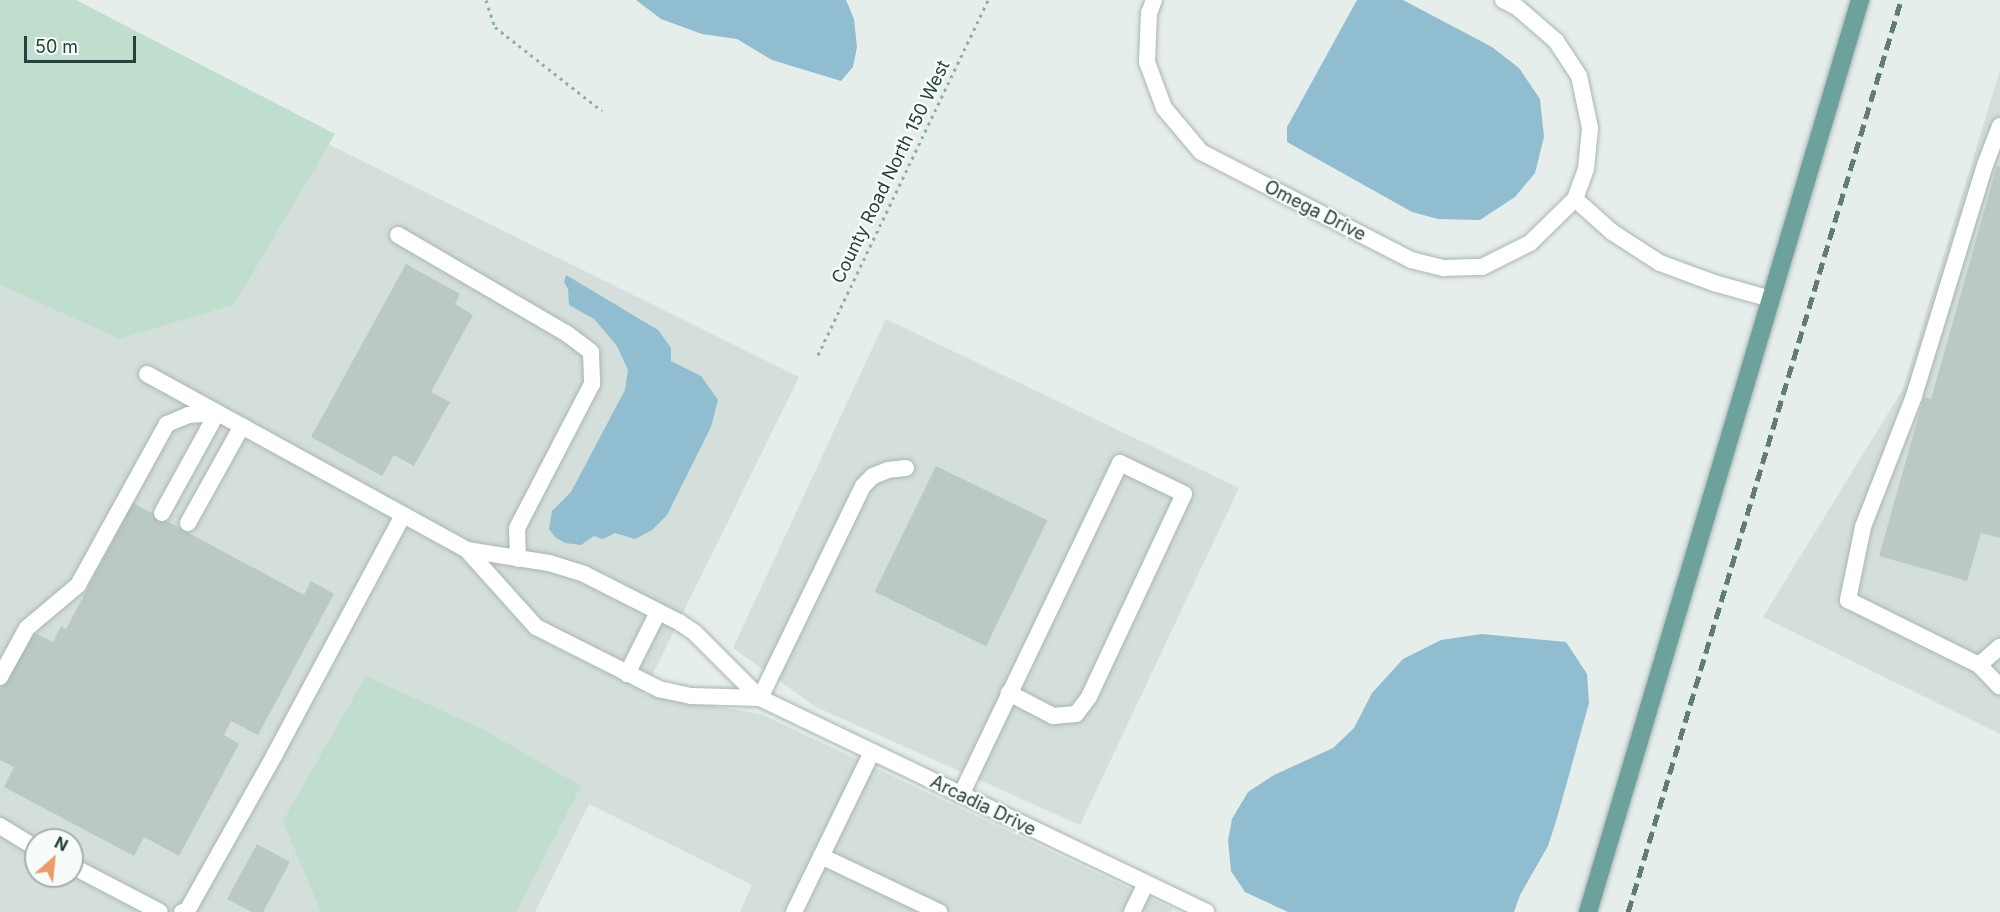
<!DOCTYPE html>
<html>
<head>
<meta charset="utf-8">
<style>
	body { margin:0 }
	#map { position:relative; width:2000px; height:912px; overflow:hidden; background:#e6eeec; font-family:Inter,sans-serif }
	div>[style] { position:absolute }
	[style*='--x'] { left:calc(var(--x)*1px); top:calc(var(--y)*1px); width:calc(var(--w)*1px); rotate:calc(var(--a)*1deg) }
	.built>* { inset:0; background:#d4dedb }
	.green>* { inset:0; background:#c0decd }
	.water>* { inset:0; background:#91bdd0 }
	.building>* { inset:0; background:#bbc9c5; transform-origin:0 0 }
	.path>* { height:3px; margin-top:-1.5px; transform-origin:0; background:repeating-linear-gradient(90deg,#88b1aa 0 3px,transparent 0 7.5px) }
	.roads { filter:drop-shadow(0 0 2px #a8b6b4) drop-shadow(0 0 2px #a8b6b4) }
	.minor>* { height:16px; margin:-8px; padding:0 8px; transform-origin:8px; border-radius:8px; background:#fff }
	.major>* { height:18px; margin:-9px; padding:0 9px; transform-origin:9px; border-radius:9px; background:#6da29c }
	.rail>* { height:4.5px; margin-top:-2.25px; transform-origin:0; background:repeating-linear-gradient(90deg,#607b78 0 12px,transparent 0 18px) }
	span { translate:-50% -50%; white-space:nowrap; text-align:center; line-height:1.15; -webkit-text-stroke:4.5px #f7fbf9; paint-order:stroke }
	.street-label { font-size:18px; color:#25403d }
	.north { position:absolute; left:24px; top:828px; width:60px; height:60px; box-sizing:border-box; background:#f7fbf9; border:2px solid #a3b0ae; border-radius:50%; rotate:27deg; font-size:16px; font-weight:700; line-height:24px; text-align:center; color:#25403d }
	.north::after { content:''; display:block; margin:auto; width:21px; height:27px; background:#ed9b66; clip-path:polygon(50% 0,100% 100%,50% 72%,0 100%) }
	.scale { position:absolute; left:24px; top:36px; width:112px; height:27px; box-sizing:border-box; border:3px solid #25403d; border-top:0; padding-left:8px; font-size:18px; line-height:21px; white-space:nowrap; color:#25403d; -webkit-text-stroke:4px #f7fbf9; paint-order:stroke }
</style>
</head>
<body>
<div id="map">
	<div class="built">
		<div style="clip-path:polygon(2000px 70px,2000px 734px,1763px 617px,1903px 389px)"></div>
		<div style="clip-path:polygon(evenodd,328px 144px,799px 377px,643px 694px,761px 714px,1173px 909px,1171px 912px,740px 912px,752px 885px,589px 804px,535px 912px,0 912px,0 285px,119px 339px,234px 305px,328px 144px,36px 840px,72px 840px,72px 876px,36px 876px,36px 840px)"></div>
		<div style="clip-path:polygon(886px 319px,1239px 488px,1080px 825px,816px 707px,733px 648px)"></div>
	</div>
	<div class="green">
		<div style="clip-path:polygon(0 0,76px 0,335px 134px,234px 305px,119px 339px,0 285px)"></div>
		<div style="clip-path:polygon(366px 676px,484px 730px,581px 786px,516px 912px,321px 912px,283px 821px)"></div>
	</div>
	<div class="water">
		<div style="clip-path:polygon(636px 0,846px 0,854px 19px,857px 47px,853px 67px,841px 81px,772px 60px,737px 39px,702px 34px,661px 19px)"></div>
		<div style="clip-path:polygon(1357px 0,1403px 0,1492px 47px,1519px 68px,1540px 99px,1544px 137px,1535px 173px,1515px 197px,1480px 220px,1438px 219px,1412px 212px,1287px 142px,1287px 127px)"></div>
		<div style="clip-path:polygon(566px 275px,658px 330px,671px 348px,671px 361px,701px 376px,718px 400px,711px 427px,667px 515px,652px 530px,635px 539px,615px 533px,603px 539px,594px 536px,581px 545px,565px 543px,555px 537px,549px 529px,552px 511px,571px 492px,625px 390px,628px 370px,617px 346px,594px 319px,569px 305px,568px 289px,564px 282px)"></div>
		<div style="clip-path:polygon(1482px 634px,1566px 642px,1587px 674px,1589px 703px,1557px 818px,1548px 846px,1520px 895px,1514px 912px,1288px 912px,1245px 892px,1231px 871px,1228px 840px,1232px 819px,1248px 792px,1274px 775px,1333px 748px,1354px 728px,1372px 693px,1403px 659px,1441px 640px)"></div>
	</div>
	<div class="building">
		<div style="clip-path:polygon(1997px 166px,2000px 167px,2000px 538px,1981px 533px,1967px 581px,1879px 556px,1924px 397px,1931px 399px)"></div>
		<div style="clip-path:polygon(406px 264px,460px 294px,455px 304px,473px 315px,431px 392px,450px 402px,414px 466px,394px 455px,382px 476px,311px 437px)"></div>
		<div style="left:936px;top:466px;width:124px;height:140px;rotate:26deg"></div>
		<div style="clip-path:polygon(133px 503px,304px 595px,311px 581px,334px 594px,258px 735px,231px 721px,224px 735px,239px 744px,179px 856px,144px 837px,134px 856px,4px 787px,14px 767px,0 760px,0 689px,31px 631px,53px 642px,61px 626px,66px 629px)"></div>
		<div style="clip-path:polygon(257px 844px,290px 862px,263px 912px,252px 912px,227px 899px)"></div>
	</div>
	<div class="path">
		<div style="--x:486;--y:0;--w:28;--a:72"></div>
		<div style="--x:495;--y:27;--w:136;--a:38.1"></div>
		<div style="--x:818;--y:355;--w:394;--a:-64.4"></div>
	</div>
	<div class="roads">
		<div class="minor">
			<div style="--x:1154;--y:0;--w:14;--a:111"></div>
			<div style="--x:1149;--y:13;--w:49;--a:92.3"></div>
			<div style="--x:1147;--y:62;--w:49;--a:69.7"></div>
			<div style="--x:1164;--y:108;--w:57;--a:49.9"></div>
			<div style="--x:1201;--y:152;--w:236;--a:27.2"></div>
			<div style="--x:1411;--y:260;--w:34;--a:14"></div>
			<div style="--x:1444;--y:268;--w:38;--a:-2"></div>
			<div style="--x:1482;--y:267;--w:54;--a:-26.6"></div>
			<div style="--x:1530;--y:243;--w:63;--a:-44.4"></div>
			<div style="--x:1575;--y:199;--w:32;--a:-70"></div>
			<div style="--x:1586;--y:169;--w:41;--a:-84.4"></div>
			<div style="--x:1590;--y:128;--w:53;--a:-101.9"></div>
			<div style="--x:1579;--y:76;--w:42;--a:-123.3"></div>
			<div style="--x:1556;--y:41;--w:50;--a:-139"></div>
			<div style="--x:1518;--y:8;--w:17;--a:-152"></div>
			<div style="--x:2000;--y:126;--w:42;--a:111"></div>
			<div style="--x:1985;--y:165;--w:242;--a:107.1"></div>
			<div style="--x:1914;--y:396;--w:141;--a:111.3"></div>
			<div style="--x:1863;--y:527;--w:75;--a:101.6"></div>
			<div style="--x:1848;--y:600;--w:146;--a:26.4"></div>
			<div style="--x:1979;--y:665;--w:30;--a:46"></div>
			<div style="--x:1575;--y:199;--w:50;--a:41.7"></div>
			<div style="--x:1612;--y:232;--w:57;--a:32.9"></div>
			<div style="--x:1660;--y:263;--w:58;--a:20.3"></div>
			<div style="--x:1714;--y:283;--w:59;--a:15.7"></div>
			<div style="--x:398;--y:235;--w:194;--a:30.3"></div>
			<div style="--x:566;--y:333;--w:31;--a:37"></div>
			<div style="--x:591;--y:352;--w:32;--a:88"></div>
			<div style="--x:592;--y:384;--w:162;--a:117.5"></div>
			<div style="--x:517;--y:528;--w:31;--a:88"></div>
			<div style="--x:147;--y:374;--w:365;--a:28.8"></div>
			<div style="--x:467;--y:550;--w:83;--a:9"></div>
			<div style="--x:549;--y:563;--w:37;--a:17"></div>
			<div style="--x:584;--y:574;--w:106;--a:26.8"></div>
			<div style="--x:679;--y:622;--w:18;--a:34"></div>
			<div style="--x:694;--y:632;--w:93;--a:45"></div>
			<div style="--x:760;--y:698;--w:69;--a:-178.3"></div>
			<div style="--x:691;--y:696;--w:33;--a:-168"></div>
			<div style="--x:659;--y:689;--w:138;--a:-153.2"></div>
			<div style="--x:536;--y:627;--w:103;--a:-131.9"></div>
			<div style="--x:906;--y:468;--w:18;--a:174"></div>
			<div style="--x:888;--y:470;--w:16;--a:158"></div>
			<div style="--x:873;--y:476;--w:14;--a:135"></div>
			<div style="--x:863;--y:486;--w:236;--a:115.9"></div>
			<div style="--x:760;--y:698;--w:495;--a:25.6"></div>
			<div style="--x:162;--y:513;--w:114;--a:-61.2"></div>
			<div style="--x:188;--y:523;--w:111;--a:-60.9"></div>
			<div style="--x:1979;--y:665;--w:28;--a:-41"></div>
			<div style="--x:627;--y:674;--w:69;--a:-63.4"></div>
			<div style="--x:0;--y:677;--w:56;--a:-61.1"></div>
			<div style="--x:27;--y:628;--w:67;--a:-40.1"></div>
			<div style="--x:78;--y:585;--w:184;--a:-61.1"></div>
			<div style="--x:167;--y:424;--w:23;--a:-23"></div>
			<div style="--x:188;--y:415;--w:29;--a:-4"></div>
			<div style="--x:961;--y:795;--w:368;--a:-64.4"></div>
			<div style="--x:1120;--y:463;--w:71;--a:25.8"></div>
			<div style="--x:1184;--y:494;--w:224;--a:115.1"></div>
			<div style="--x:1089;--y:697;--w:21;--a:127"></div>
			<div style="--x:1076;--y:714;--w:23;--a:175"></div>
			<div style="--x:1053;--y:716;--w:50;--a:-152.4"></div>
			<div style="--x:0;--y:826;--w:42;--a:31.4"></div>
			<div style="--x:821;--y:856;--w:131;--a:25.4"></div>
			<div style="--x:72;--y:866;--w:99;--a:27.6"></div>
			<div style="--x:182;--y:912;--w:5;--a:-11"></div>
			<div style="--x:187;--y:911;--w:180;--a:-60.7"></div>
			<div style="--x:275;--y:754;--w:271;--a:-61.8"></div>
			<div style="--x:794;--y:912;--w:178;--a:-64"></div>
			<div style="--x:1132;--y:912;--w:32;--a:-64"></div>
		</div>
		<div class="major">
			<div style="--x:1588;--y:912;--w:952;--a:-73.39"></div>
		</div>
	</div>
	<div class="rail">
		<div style="--x:1628;--y:912;--w:952;--a:-73.34"></div>
	</div>
	<div class="street-label">
		<span style="left:891px;top:172px;rotate:-64deg">County Road North 150 West</span>
		<span style="left:1315px;top:211px;rotate:27deg">Omega Drive</span>
		<span style="left:983px;top:806px;rotate:26deg">Arcadia Drive</span>
	</div>
	<div class="north">N</div>
	<div class="scale">50 m</div>
</div>
</body>
</html>
